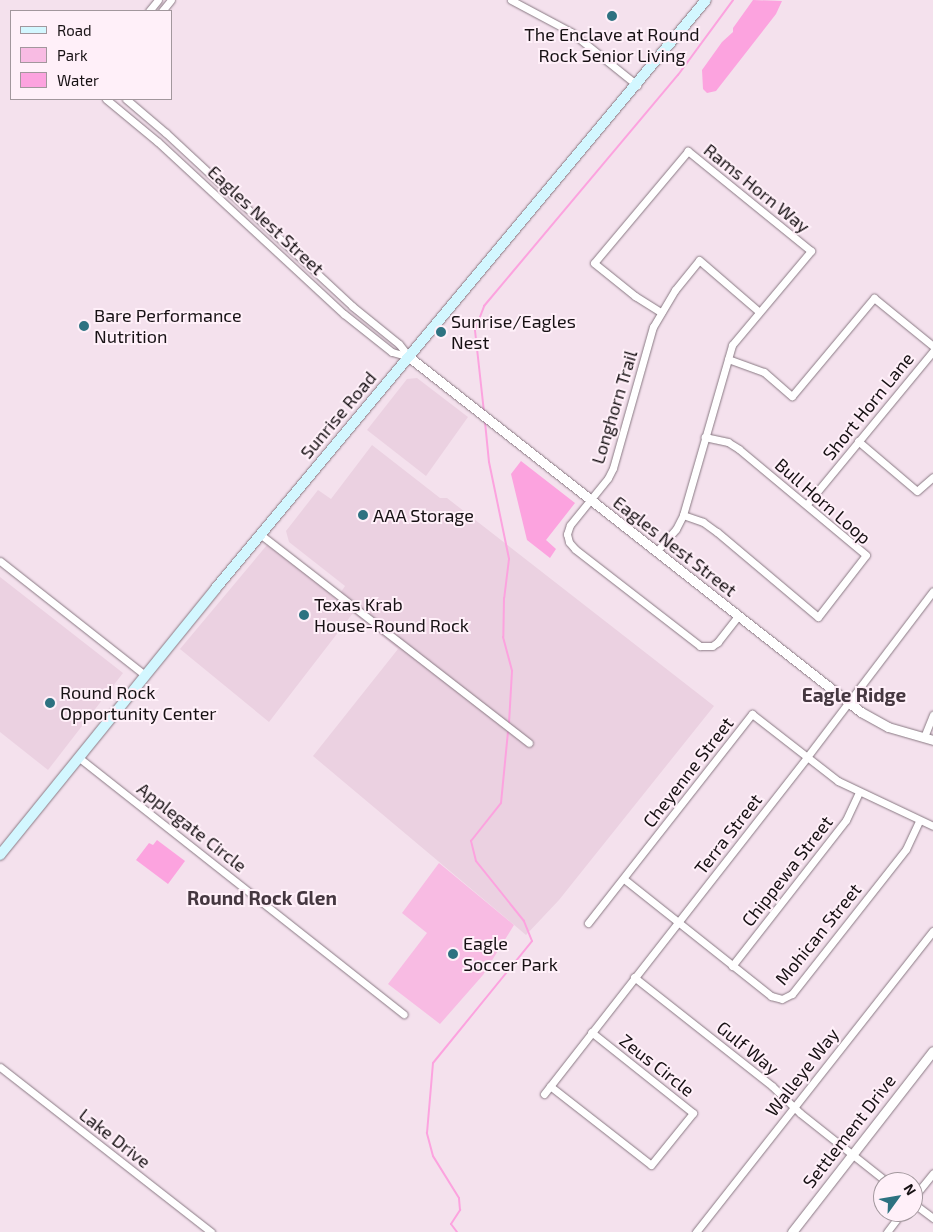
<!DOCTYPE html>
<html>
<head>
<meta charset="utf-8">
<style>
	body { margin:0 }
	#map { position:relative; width:933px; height:1232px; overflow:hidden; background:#f4e1ed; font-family:"Exo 2",sans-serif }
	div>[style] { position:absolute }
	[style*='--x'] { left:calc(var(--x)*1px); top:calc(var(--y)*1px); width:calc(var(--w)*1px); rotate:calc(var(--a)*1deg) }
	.built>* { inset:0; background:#ebd1e1 }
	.green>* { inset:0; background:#f8bbe3 }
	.water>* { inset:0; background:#fca3df }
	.stream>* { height:2px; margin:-1px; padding:0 1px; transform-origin:1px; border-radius:1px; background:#fca3df }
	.roads { filter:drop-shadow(0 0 1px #897983) drop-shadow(0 0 1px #897983) }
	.minor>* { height:7px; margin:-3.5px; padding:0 3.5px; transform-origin:3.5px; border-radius:3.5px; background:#fff }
	.tertiary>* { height:9px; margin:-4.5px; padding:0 4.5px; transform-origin:4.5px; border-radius:4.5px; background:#fff }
	.secondary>* { height:10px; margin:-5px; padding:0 5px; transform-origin:5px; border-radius:5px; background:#d3f7ff }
	.dots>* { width:14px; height:14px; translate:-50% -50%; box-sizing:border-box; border:2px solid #fff0f9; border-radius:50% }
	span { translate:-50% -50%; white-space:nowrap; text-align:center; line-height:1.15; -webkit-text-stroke:4px #fff0f9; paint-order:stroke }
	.poi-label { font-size:18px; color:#171114 }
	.left { translate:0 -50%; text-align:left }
	.street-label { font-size:18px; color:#171114 }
	.neighbourhood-label { font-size:19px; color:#453740; font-weight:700 }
	.legend { position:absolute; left:10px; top:10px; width:162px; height:90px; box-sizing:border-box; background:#fff0f9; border:1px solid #a2979d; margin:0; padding:6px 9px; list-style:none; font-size:15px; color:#171114 }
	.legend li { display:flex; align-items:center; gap:10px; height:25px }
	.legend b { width:25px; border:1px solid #a2979d }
	.north { position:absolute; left:873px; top:1172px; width:50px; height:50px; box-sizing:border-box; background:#fff0f9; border:1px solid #a2979d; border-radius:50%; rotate:58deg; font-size:14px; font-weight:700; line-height:20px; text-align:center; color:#171114 }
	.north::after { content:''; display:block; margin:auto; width:18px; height:22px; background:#2d7281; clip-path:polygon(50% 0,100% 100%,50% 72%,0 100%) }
</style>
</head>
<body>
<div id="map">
	<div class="built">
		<div style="clip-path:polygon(417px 378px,468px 417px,426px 476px,367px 430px,407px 379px)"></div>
		<div style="clip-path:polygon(372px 445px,440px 498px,447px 498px,714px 706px,559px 900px,526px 935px,313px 756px,398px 649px,353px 613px,269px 722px,180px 649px,267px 545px,337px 598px,345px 586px,289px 542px,286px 531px,318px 490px,331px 499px)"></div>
		<div style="clip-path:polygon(0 577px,123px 673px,48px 770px,0 732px)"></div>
	</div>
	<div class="green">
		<div style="clip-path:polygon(439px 863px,514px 925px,483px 975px,440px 1024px,388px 984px,427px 933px,402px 913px)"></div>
	</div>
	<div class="water">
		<div style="clip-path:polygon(753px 0,782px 1px,776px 14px,716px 91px,707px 93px,703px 89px,702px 70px,722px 42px,733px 32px,733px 28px)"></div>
		<div style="clip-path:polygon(521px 461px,575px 503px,546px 540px,556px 549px,550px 558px,527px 540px,511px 474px)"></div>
		<div style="clip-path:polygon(157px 840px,185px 861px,168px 884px,136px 860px,149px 843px,153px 845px)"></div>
	</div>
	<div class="stream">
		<div style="--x:484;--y:412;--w:82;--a:-96.3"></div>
		<div style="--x:475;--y:330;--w:26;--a:-69"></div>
		<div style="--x:484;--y:306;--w:302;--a:-50"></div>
		<div style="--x:678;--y:75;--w:93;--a:-53.7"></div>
		<div style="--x:485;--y:422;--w:40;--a:84.3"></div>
		<div style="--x:489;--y:462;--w:99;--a:78.3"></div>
		<div style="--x:509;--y:559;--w:39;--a:97"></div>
		<div style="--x:504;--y:598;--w:39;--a:91"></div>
		<div style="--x:503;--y:637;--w:35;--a:75"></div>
		<div style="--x:512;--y:671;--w:52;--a:93.3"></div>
		<div style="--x:457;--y:1232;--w:10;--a:-127"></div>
		<div style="--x:451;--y:1224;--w:17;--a:-57"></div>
		<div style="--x:460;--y:1210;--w:12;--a:-95"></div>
		<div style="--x:459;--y:1198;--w:49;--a:-121.8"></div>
		<div style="--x:433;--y:1156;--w:24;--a:-105"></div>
		<div style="--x:427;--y:1133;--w:70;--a:-85.1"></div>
		<div style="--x:433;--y:1063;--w:157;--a:-50.9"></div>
		<div style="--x:532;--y:941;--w:22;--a:-112"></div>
		<div style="--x:524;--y:921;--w:77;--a:-128.7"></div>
		<div style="--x:476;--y:861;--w:21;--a:-104"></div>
		<div style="--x:471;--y:841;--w:48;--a:-51.7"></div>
		<div style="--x:501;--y:803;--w:72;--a:-84.4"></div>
	</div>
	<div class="roads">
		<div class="minor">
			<div style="--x:511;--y:0;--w:68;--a:28.1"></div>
			<div style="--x:571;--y:32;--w:85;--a:38.8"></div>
			<div style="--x:149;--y:11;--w:14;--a:-51"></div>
			<div style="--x:162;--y:11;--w:14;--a:-51"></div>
			<div style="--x:106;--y:99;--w:67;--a:39.6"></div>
			<div style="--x:158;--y:142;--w:253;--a:42.8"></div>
			<div style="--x:344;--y:314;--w:61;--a:38.4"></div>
			<div style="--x:392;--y:352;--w:18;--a:16"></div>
			<div style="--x:126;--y:99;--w:52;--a:40.4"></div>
			<div style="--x:166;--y:133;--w:254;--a:42.9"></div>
			<div style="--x:352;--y:306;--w:60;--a:39"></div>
			<div style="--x:399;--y:344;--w:16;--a:52"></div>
			<div style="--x:728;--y:359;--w:38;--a:20"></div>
			<div style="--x:764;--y:372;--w:37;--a:41"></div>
			<div style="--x:792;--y:396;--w:128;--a:-50.1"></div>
			<div style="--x:874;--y:298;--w:76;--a:39.1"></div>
			<div style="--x:858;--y:441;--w:77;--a:40.3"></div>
			<div style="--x:917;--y:491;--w:21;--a:-41"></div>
			<div style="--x:807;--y:504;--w:198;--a:-50.5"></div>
			<div style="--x:683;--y:515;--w:21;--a:19"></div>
			<div style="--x:703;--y:522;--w:17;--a:36"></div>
			<div style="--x:717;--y:532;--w:132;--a:40.1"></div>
			<div style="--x:818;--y:617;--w:78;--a:-52.3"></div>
			<div style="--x:866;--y:555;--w:165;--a:-140.2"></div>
			<div style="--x:739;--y:449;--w:13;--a:-148"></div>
			<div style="--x:728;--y:442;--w:24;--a:-168"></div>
			<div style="--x:261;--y:535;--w:339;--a:37.8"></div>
			<div style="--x:656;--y:552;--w:30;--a:-49"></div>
			<div style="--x:676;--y:529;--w:16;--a:-63"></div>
			<div style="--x:683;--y:515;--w:177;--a:-73.9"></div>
			<div style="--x:732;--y:345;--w:123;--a:-50"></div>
			<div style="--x:811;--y:251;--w:159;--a:-140.9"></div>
			<div style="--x:688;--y:151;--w:146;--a:130"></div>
			<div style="--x:594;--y:263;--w:53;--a:38.8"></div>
			<div style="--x:635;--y:296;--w:31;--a:32"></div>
			<div style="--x:0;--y:561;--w:184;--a:38.2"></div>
			<div style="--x:738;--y:616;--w:33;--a:128"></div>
			<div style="--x:718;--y:642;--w:7;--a:146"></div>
			<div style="--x:712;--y:646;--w:12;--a:180"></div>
			<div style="--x:700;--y:646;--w:158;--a:-142.2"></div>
			<div style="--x:575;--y:549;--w:9;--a:-131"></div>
			<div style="--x:569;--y:542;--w:8;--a:-104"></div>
			<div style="--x:567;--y:534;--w:9;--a:-72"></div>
			<div style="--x:570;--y:525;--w:60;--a:-51"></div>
			<div style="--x:608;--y:478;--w:11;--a:-63"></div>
			<div style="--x:613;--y:468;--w:147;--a:-74.2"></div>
			<div style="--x:653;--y:327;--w:43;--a:-59.3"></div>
			<div style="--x:675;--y:290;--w:38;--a:-51"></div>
			<div style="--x:699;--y:260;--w:78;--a:40.8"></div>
			<div style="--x:924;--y:737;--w:24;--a:-68"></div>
			<div style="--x:78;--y:757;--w:415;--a:38.3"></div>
			<div style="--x:624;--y:879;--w:188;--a:38.5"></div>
			<div style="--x:771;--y:996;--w:11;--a:15"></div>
			<div style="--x:782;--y:999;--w:11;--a:-27"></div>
			<div style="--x:792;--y:994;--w:184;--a:-51.8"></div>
			<div style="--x:906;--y:849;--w:31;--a:-65"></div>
			<div style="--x:588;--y:923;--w:266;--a:-51.9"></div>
			<div style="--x:752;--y:714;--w:109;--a:37.9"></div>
			<div style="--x:838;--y:781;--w:105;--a:25.3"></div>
			<div style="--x:732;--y:966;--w:185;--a:-52"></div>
			<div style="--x:846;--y:820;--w:31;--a:-65"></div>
			<div style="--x:634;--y:977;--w:176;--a:38.3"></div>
			<div style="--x:772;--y:1086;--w:39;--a:44"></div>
			<div style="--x:800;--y:1113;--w:111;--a:38.4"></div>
			<div style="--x:0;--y:1067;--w:268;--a:38"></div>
			<div style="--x:550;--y:1086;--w:128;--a:38"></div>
			<div style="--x:651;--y:1165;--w:67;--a:-51.1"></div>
			<div style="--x:693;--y:1113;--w:130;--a:-141.5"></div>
			<div style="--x:544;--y:1094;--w:427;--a:-52"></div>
			<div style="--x:807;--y:757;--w:208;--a:-52.8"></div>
			<div style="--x:913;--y:1198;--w:32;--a:-51"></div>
			<div style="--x:913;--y:1203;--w:25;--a:37"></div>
			<div style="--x:696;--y:1232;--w:383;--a:-51.8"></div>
			<div style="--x:887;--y:1232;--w:25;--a:-53"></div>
		</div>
		<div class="tertiary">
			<div style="--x:409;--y:357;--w:575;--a:38.15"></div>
			<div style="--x:861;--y:712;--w:31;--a:29"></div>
			<div style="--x:888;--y:727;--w:47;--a:16.1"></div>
			<div style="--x:792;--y:1232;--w:229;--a:-52.1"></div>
		</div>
		<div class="secondary">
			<div style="--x:0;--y:855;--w:343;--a:-51"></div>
			<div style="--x:216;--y:588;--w:765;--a:-50.19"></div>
		</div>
	</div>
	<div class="dots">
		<div style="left:612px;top:16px;background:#2d7281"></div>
		<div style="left:84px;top:326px;background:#2d7281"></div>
		<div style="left:441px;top:332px;background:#2d7281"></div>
		<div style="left:363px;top:515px;background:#2d7281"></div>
		<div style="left:304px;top:615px;background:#2d7281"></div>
		<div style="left:50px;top:703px;background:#2d7281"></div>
		<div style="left:453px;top:954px;background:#2d7281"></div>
	</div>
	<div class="poi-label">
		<span style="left:612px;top:45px">The Enclave at Round<br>Rock Senior Living</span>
		<span class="left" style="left:94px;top:326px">Bare Performance<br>Nutrition</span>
		<span class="left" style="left:451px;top:332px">Sunrise/Eagles<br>Nest</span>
		<span class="left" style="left:373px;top:515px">AAA Storage</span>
		<span class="left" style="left:314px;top:615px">Texas Krab<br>House-Round Rock</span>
		<span class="left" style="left:60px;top:703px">Round Rock<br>Opportunity Center</span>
		<span class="left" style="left:463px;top:954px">Eagle<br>Soccer Park</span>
	</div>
	<div class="street-label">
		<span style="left:757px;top:188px;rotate:39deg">Rams Horn Way</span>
		<span style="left:266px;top:220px;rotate:43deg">Eagles Nest Street</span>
		<span style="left:868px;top:406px;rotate:-51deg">Short Horn Lane</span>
		<span style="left:614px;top:407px;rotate:-73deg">Longhorn Trail</span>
		<span style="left:338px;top:415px;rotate:-50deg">Sunrise Road</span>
		<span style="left:823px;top:501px;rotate:41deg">Bull Horn Loop</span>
		<span style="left:675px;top:546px;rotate:38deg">Eagles Nest Street</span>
		<span style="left:688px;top:772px;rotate:-52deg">Cheyenne Street</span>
		<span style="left:192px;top:827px;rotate:38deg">Applegate Circle</span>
		<span style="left:728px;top:834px;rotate:-52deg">Terra Street</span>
		<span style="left:787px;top:871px;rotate:-52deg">Chippewa Street</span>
		<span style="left:818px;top:934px;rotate:-51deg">Mohican Street</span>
		<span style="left:748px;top:1048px;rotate:39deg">Gulf Way</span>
		<span style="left:657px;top:1065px;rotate:38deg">Zeus Circle</span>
		<span style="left:802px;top:1072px;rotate:-52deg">Walleye Way</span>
		<span style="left:849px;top:1131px;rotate:-52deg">Settlement Drive</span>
		<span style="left:115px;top:1138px;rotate:38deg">Lake Drive</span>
	</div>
	<div class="neighbourhood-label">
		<span style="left:854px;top:695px">Eagle Ridge</span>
		<span style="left:262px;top:898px">Round Rock Glen</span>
	</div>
	<ul class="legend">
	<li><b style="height:6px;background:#d3f7ff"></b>Road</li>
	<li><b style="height:14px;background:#f8bbe3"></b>Park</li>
	<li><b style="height:14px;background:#fca3df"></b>Water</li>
	</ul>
	<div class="north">N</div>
</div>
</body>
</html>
